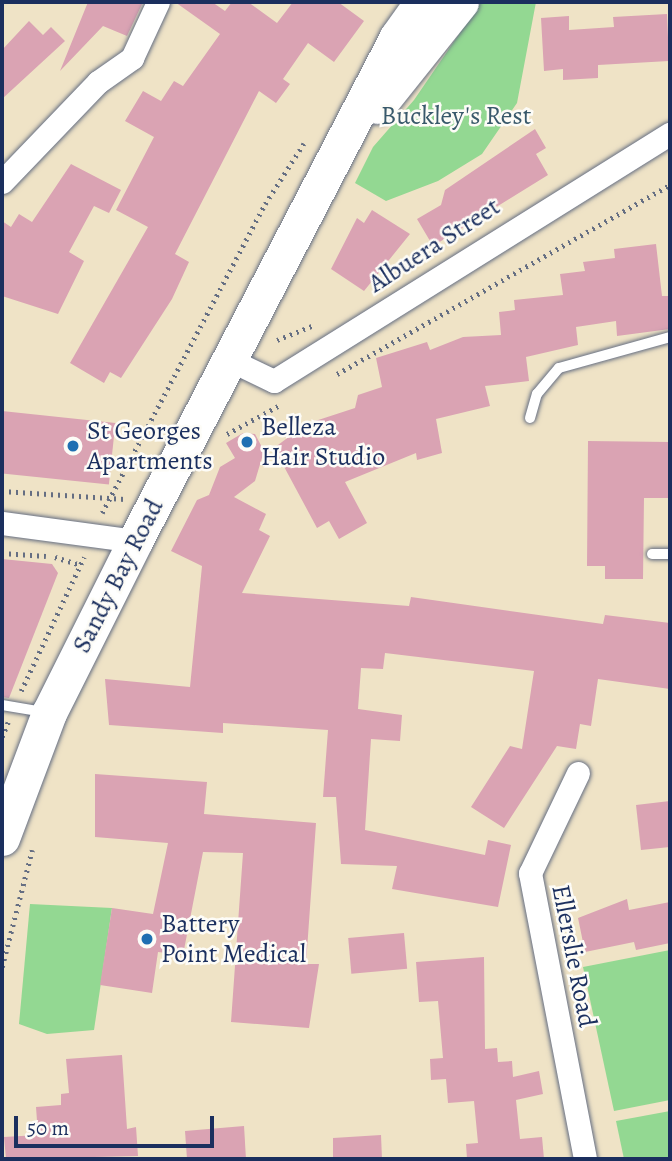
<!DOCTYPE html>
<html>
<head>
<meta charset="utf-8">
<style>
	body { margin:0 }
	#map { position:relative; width:672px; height:1161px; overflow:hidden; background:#efe3c6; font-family:Alegreya,serif }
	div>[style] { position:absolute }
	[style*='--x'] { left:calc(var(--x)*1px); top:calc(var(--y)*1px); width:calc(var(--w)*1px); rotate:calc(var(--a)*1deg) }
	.green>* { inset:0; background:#93d892 }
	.building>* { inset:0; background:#daa3b3; transform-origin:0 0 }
	.path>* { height:4.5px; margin-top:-2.25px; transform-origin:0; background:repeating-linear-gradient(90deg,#656e82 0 2px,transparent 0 7px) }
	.roads { filter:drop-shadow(0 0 2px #656e82) drop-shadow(0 0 2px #656e82) }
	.service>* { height:10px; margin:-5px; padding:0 5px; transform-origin:5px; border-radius:5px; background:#fff }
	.minor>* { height:23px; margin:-11.5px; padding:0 11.5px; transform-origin:11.5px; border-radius:11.5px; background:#fff }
	.primary>* { height:35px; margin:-17.5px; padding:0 17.5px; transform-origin:17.5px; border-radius:17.5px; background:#fff }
	.dots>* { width:19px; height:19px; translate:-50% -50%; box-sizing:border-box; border:4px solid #fdfcf7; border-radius:50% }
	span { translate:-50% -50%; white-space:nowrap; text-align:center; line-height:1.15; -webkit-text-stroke:5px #fdfcf7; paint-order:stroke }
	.park-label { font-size:26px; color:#39596b }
	.street-label { font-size:26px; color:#1b2f5e }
	.poi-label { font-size:26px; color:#1b2f5e }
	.left { translate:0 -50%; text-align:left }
	.frame { position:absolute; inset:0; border:4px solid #1b2f5e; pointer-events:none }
	.scale { position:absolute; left:14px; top:1116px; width:200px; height:32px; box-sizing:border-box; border:4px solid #1b2f5e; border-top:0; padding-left:9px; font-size:21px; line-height:24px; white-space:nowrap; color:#1b2f5e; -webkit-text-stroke:5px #fdfcf7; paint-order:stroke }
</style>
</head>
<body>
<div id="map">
	<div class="green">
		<div style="clip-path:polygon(481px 2px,536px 2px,517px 103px,482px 154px,438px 181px,386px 201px,355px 183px,373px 147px,414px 100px)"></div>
		<div style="clip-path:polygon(30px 904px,112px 908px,94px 1030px,47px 1034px,19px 1024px)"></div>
		<div style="clip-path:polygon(670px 950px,670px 1100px,614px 1111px,583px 967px)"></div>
		<div style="clip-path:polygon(670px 1111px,670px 1159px,624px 1159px,616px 1121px)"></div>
	</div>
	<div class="building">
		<div style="clip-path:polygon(88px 2px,143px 2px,127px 36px,103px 26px,60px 71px)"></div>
		<div style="clip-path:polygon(175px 2px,212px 2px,225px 11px,232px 2px,248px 2px,277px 23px,293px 2px,338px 2px,364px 21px,334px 62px,308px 43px,283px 79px,290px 84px,276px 103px,259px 91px,175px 254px,189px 262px,172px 299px,121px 378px,110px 372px,104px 383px,70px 363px,148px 227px,116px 210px,154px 137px,125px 121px,143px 91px,161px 101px,174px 81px,183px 86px,220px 34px)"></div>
		<div style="clip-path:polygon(667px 14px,669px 61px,598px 65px,598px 78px,563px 80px,563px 69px,544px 71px,541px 18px,569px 16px,569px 30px,614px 27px,613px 17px)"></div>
		<div style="clip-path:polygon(29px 21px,43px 35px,51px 27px,65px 41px,2px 99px,2px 50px)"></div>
		<div style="clip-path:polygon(535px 129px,546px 148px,536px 154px,548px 175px,433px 246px,417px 219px,441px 205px,445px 190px)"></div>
		<div style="clip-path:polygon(71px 164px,121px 190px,109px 213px,94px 206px,69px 252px,84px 261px,58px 314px,2px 296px,2px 221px,11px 227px,19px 214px,32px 222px)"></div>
		<div style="clip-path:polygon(372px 210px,410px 234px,364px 291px,331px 269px,357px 218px,364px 223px)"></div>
		<div style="clip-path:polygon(656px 244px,662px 296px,670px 296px,670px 329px,617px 336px,616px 321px,576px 327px,578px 345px,526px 357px,529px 381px,485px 386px,490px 406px,436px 419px,442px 453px,417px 460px,416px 453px,345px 482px,367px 523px,339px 539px,329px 521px,317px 528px,274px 448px,306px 424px,355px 408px,358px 395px,382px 387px,376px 358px,427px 342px,430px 350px,463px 337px,501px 335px,499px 312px,515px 310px,514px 300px,563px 295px,560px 274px,585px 271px,583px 262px,615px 258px,614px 249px)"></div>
		<div style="left:2px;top:411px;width:114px;height:62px;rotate:6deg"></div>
		<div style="clip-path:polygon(243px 433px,255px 434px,264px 451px,255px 481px,234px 497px,266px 514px,259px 530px,270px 536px,242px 593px,409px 606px,411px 597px,603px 624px,605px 615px,670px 623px,670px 689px,598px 679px,591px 726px,580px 724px,576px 749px,557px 746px,504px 828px,471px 807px,510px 746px,522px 749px,534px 671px,385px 653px,383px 669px,361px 668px,358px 709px,402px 715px,400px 741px,371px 739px,365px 830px,485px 855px,488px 840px,511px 845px,498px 907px,392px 889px,397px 866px,341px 864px,336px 797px,323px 797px,328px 730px,223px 723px,223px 733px,109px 725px,105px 679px,190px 687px,202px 566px,171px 551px,197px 500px,209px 495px,220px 467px,235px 458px,226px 443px)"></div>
		<div style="clip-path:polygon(588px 441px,670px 442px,670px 498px,644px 498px,643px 579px,605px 579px,605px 566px,587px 566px)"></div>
		<div style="clip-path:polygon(2px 559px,52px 564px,58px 573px,9px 698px,2px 697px)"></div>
		<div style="clip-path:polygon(95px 774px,207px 782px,204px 814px,316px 823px,306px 964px,319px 964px,309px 1028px,231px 1022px,243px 853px,203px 852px,183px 955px,158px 952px,152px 993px,100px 985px,112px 908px,153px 914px,168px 843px,95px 837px)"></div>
		<div style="clip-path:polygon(670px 801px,670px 847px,641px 850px,636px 805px)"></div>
		<div style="clip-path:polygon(627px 899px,629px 910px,670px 902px,670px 943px,636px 950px,634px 942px,585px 952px,578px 918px)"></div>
		<div style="left:404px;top:933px;width:36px;height:56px;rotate:85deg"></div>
		<div style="clip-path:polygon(484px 957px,485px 1049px,497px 1048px,498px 1062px,512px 1061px,513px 1077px,539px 1071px,543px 1094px,516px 1100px,520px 1139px,542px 1137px,544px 1159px,467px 1159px,466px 1144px,478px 1143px,474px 1101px,448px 1103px,446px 1079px,431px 1080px,430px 1059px,443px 1058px,438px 1001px,419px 1002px,416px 962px)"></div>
		<div style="clip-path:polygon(122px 1055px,127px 1129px,136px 1127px,138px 1156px,6px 1159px,4px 1137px,38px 1135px,36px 1107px,61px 1105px,61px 1094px,69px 1093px,66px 1059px)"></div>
		<div style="clip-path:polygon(244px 1126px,246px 1159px,187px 1159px,185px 1131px)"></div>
		<div style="clip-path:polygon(381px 1135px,382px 1159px,333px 1159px,333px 1138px)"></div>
	</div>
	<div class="path">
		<div style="--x:277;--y:340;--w:38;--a:-22"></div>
		<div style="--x:337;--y:374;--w:383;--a:-29.6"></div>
		<div style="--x:227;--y:434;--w:60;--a:-28.7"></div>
		<div style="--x:2;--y:491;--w:123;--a:3.7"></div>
		<div style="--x:102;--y:513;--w:349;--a:-62.2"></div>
		<div style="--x:265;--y:204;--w:72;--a:-57.4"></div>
		<div style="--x:2;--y:553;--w:44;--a:3.9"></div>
		<div style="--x:55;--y:557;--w:27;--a:17"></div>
		<div style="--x:21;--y:691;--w:148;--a:-64.8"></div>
		<div style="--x:2;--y:737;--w:16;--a:-68"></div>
		<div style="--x:2;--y:967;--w:121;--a:-75.6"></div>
	</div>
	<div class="roads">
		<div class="service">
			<div style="--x:530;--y:418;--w:25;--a:-74"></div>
			<div style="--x:537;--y:394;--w:34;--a:-50"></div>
			<div style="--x:559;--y:368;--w:115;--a:-15.6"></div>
			<div style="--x:652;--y:554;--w:18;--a:0"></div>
			<div style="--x:2;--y:705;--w:43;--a:9.5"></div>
		</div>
		<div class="minor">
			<div style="--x:2;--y:182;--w:139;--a:-46.2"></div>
			<div style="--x:98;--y:82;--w:42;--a:-35.2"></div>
			<div style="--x:132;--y:58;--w:62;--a:-65.1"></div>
			<div style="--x:228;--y:359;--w:51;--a:25.6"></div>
			<div style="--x:274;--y:381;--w:467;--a:-32"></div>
			<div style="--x:2;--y:523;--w:134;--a:7.7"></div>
			<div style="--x:578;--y:773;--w:111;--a:115.6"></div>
			<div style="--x:530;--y:873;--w:291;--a:79.1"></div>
		</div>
		<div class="primary">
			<div style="--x:378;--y:106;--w:133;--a:-51.4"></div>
			<div style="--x:2;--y:838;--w:134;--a:-69.4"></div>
			<div style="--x:49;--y:713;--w:192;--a:-63.4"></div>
			<div style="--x:135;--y:541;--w:568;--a:-62.53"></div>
			<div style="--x:397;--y:37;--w:43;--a:-54.5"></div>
		</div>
	</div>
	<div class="dots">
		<div style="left:247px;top:442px;background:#1f6fb2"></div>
		<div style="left:73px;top:446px;background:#1f6fb2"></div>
		<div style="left:147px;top:939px;background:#1f6fb2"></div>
	</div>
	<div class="park-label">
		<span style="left:456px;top:116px">Buckley's Rest</span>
	</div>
	<div class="street-label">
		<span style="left:434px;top:245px;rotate:-33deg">Albuera Street</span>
		<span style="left:118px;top:576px;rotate:-63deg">Sandy Bay Road</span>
		<span style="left:574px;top:956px;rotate:79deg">Ellerslie Road</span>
	</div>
	<div class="poi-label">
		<span class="left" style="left:261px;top:442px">Belleza<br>Hair Studio</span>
		<span class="left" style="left:87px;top:446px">St Georges<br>Apartments</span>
		<span class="left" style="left:161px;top:939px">Battery<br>Point Medical</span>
	</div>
	<div class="frame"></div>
	<div class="scale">50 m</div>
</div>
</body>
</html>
